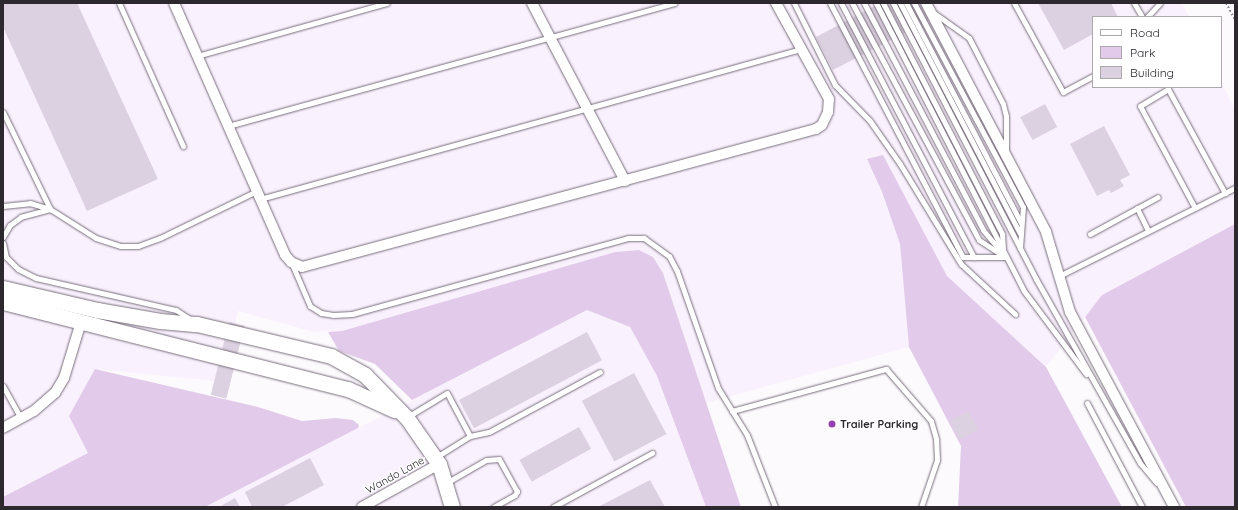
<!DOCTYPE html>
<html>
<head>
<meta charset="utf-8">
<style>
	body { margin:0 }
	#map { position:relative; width:1238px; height:510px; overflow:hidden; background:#fdfafe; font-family:Quicksand,sans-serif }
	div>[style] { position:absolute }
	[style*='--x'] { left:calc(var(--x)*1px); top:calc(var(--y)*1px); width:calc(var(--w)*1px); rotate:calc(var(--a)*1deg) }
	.built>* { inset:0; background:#faf1fe }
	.green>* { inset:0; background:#e2cbea }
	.building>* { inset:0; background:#dcd1e0; transform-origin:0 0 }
	.path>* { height:2px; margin-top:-1px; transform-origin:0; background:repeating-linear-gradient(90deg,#8f8c91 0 2px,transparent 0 4px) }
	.roads { filter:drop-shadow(0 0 1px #786e7b) drop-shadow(0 0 1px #786e7b) }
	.service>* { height:5px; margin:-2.5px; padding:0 2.5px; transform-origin:2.5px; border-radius:2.5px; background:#fff }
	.minor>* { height:10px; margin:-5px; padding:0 5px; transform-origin:5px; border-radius:5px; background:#fff }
	.secondary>* { height:15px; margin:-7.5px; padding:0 7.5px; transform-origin:7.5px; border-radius:7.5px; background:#fff }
	.dots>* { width:11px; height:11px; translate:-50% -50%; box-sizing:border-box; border:2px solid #fff; border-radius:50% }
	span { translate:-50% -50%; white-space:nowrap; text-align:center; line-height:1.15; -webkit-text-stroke:3px #fff; paint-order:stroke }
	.poi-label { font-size:11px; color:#2c282e; font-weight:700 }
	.left { translate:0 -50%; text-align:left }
	.street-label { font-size:11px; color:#2c282e }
	.frame { position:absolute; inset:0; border:4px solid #2c282e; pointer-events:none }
	.legend { position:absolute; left:1092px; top:16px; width:130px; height:72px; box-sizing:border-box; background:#fff; border:1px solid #aba9ab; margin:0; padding:5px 7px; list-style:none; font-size:12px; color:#2c282e }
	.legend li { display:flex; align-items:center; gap:8px; height:20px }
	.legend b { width:20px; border:1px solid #aba9ab }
</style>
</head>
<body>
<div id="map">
	<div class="built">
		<div style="clip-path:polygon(3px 3px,1182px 3px,1189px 17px,1093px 17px,1093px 87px,1221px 87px,1221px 82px,1235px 109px,1235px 224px,1102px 295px,1046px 367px,947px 276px,882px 156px,867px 160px,882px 192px,900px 244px,909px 347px,706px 403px,663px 273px,639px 250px,615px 252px,342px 331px,314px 332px,238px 311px,223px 382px,95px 369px,88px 453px,3px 497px)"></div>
		<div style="clip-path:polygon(587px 310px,630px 327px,657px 376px,706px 507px,205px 507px)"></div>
	</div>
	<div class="green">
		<div style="clip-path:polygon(883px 155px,947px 276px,1046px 367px,1122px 507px,958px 507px,961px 446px,909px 347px,900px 244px,882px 192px,867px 159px)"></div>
		<div style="clip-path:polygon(1235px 224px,1235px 507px,1186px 507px,1085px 317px,1102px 295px)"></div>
		<div style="clip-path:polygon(639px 250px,653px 257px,663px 273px,741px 507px,706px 507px,657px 376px,630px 327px,587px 310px,412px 400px,375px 364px,339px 351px,328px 332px,342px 331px,615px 252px)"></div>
		<div style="clip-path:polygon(95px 369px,258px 407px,302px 421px,336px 418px,353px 420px,359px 425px,358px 428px,205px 507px,3px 507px,3px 497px,88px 453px,69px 416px)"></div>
	</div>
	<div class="building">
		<div style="clip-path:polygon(3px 3px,77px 3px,158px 179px,87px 211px,3px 27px)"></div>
		<div style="clip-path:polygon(880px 3px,921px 3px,930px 20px,833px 70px,816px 37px)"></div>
		<div style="clip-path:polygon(1038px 3px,1111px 3px,1118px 17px,1093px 17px,1093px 34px,1064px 50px)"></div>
		<div style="left:1045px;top:104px;width:26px;height:28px;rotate:62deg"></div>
		<div style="clip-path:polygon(1104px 126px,1130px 175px,1120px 180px,1124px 186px,1111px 193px,1109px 190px,1097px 196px,1070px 144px)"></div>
		<div style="left:229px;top:322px;width:16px;height:75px;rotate:14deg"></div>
		<div style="left:587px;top:332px;width:32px;height:145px;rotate:62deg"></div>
		<div style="left:634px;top:373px;width:69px;height:59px;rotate:62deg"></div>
		<div style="left:968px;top:411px;width:21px;height:21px;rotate:61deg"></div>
		<div style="left:579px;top:427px;width:25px;height:68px;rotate:61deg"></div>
		<div style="clip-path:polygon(310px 458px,324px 485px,282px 507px,252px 507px,245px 492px)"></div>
		<div style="clip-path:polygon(650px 480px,665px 507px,598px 507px)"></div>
		<div style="clip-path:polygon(235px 498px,240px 507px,219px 507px)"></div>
	</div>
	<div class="path">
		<div style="--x:1226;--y:3;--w:19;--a:62"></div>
	</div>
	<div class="roads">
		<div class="service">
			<div style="--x:119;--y:3;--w:157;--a:65.9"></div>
			<div style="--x:794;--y:3;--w:92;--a:63.4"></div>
			<div style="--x:835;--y:85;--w:50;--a:45.8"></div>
			<div style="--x:870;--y:121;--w:52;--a:55.1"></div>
			<div style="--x:900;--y:164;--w:117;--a:58.6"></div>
			<div style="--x:961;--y:264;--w:74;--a:42.8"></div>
			<div style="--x:830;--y:3;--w:287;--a:62.4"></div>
			<div style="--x:963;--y:257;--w:43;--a:0"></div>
			<div style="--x:841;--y:3;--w:287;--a:62.4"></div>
			<div style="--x:852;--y:3;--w:269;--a:61.8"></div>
			<div style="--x:979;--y:240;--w:31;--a:33"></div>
			<div style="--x:864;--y:3;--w:256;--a:62.3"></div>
			<div style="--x:983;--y:230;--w:25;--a:50"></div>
			<div style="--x:876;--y:3;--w:324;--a:62.8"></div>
			<div style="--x:1024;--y:291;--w:104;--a:53.2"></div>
			<div style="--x:883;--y:3;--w:260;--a:62.7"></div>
			<div style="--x:1002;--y:234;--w:15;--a:86"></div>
			<div style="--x:893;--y:3;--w:311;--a:62.6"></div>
			<div style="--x:1036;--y:279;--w:211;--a:60.5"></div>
			<div style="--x:1140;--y:463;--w:26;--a:50"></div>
			<div style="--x:900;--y:3;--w:260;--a:62.5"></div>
			<div style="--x:906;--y:3;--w:248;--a:62.4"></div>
			<div style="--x:914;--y:3;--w:231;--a:61.9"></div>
			<div style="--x:1023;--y:207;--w:41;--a:94.2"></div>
			<div style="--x:1014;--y:3;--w:102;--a:61.2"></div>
			<div style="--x:1063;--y:92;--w:34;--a:-28"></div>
			<div style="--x:1134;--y:3;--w:16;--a:60"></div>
			<div style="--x:934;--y:13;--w:43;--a:35.5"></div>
			<div style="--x:969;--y:38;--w:74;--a:62.7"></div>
			<div style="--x:1003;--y:104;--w:12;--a:76"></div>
			<div style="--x:1006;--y:116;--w:34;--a:90"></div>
			<div style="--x:1147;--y:17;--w:19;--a:-47"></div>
			<div style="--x:197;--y:56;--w:197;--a:-15.6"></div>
			<div style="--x:3;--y:112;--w:108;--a:64.1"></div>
			<div style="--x:50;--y:209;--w:54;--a:32.2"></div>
			<div style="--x:96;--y:238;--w:26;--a:18"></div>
			<div style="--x:121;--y:246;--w:17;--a:0"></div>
			<div style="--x:138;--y:246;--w:23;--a:-20"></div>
			<div style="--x:160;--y:238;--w:108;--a:-25.9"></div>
			<div style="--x:228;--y:126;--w:463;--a:-15.4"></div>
			<div style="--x:260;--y:199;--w:561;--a:-15.5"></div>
			<div style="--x:3;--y:206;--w:27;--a:-6"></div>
			<div style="--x:30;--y:203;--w:21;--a:17"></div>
			<div style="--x:50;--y:209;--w:30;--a:165"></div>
			<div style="--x:21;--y:217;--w:14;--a:144"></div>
			<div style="--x:10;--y:225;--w:14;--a:120"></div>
			<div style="--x:1137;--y:208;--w:25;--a:64"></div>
			<div style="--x:1195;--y:208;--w:116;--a:-118.3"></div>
			<div style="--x:1140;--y:106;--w:33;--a:-31"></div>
			<div style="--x:1168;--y:89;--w:119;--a:61.3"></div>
			<div style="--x:1090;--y:234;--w:77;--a:-28.6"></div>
			<div style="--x:3;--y:243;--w:14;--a:78"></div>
			<div style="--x:6;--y:257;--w:17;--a:45"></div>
			<div style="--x:18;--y:269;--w:20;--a:27"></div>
			<div style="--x:36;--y:278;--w:144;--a:12.9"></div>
			<div style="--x:176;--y:310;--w:17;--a:33"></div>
			<div style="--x:292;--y:264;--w:46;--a:66.8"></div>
			<div style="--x:310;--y:306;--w:13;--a:32"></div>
			<div style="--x:321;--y:313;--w:12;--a:9"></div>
			<div style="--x:333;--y:315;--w:19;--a:-3"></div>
			<div style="--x:352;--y:314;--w:286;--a:-15.4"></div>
			<div style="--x:628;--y:238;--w:16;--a:0"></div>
			<div style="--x:644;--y:238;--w:31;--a:36"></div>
			<div style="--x:669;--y:256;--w:17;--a:62"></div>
			<div style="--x:677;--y:271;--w:124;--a:70.7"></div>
			<div style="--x:718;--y:388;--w:55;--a:58.3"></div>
			<div style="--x:747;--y:435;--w:77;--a:68.7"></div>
			<div style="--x:1059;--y:276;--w:197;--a:-26.6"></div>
			<div style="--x:3;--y:386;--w:37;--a:61"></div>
			<div style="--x:1087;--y:403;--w:118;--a:62.1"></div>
			<div style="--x:732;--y:411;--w:160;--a:-15.3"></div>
			<div style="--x:886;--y:369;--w:69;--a:49.1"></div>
			<div style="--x:931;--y:421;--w:19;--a:74"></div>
			<div style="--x:936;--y:439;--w:21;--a:87"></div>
			<div style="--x:937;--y:460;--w:50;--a:108.8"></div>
			<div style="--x:409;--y:416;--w:44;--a:-31.2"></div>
			<div style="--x:447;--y:393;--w:49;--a:61.9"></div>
			<div style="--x:470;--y:436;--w:39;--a:148"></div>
			<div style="--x:470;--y:436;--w:19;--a:-12"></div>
			<div style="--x:489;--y:432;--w:126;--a:-28.4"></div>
			<div style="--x:446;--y:483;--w:46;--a:-29.9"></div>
			<div style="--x:486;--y:460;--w:13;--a:-4"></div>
			<div style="--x:499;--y:459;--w:37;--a:61"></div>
			<div style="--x:517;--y:491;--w:4;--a:117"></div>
			<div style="--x:515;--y:495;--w:25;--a:151"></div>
			<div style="--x:553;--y:507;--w:113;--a:-28.6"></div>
		</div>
		<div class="minor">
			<div style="--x:174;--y:3;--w:275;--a:66.2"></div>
			<div style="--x:285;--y:255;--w:9;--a:49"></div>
			<div style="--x:291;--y:262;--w:12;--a:24"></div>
			<div style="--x:302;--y:267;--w:532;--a:-15.03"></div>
			<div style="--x:816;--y:129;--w:7;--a:-34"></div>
			<div style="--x:822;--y:125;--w:14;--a:-65"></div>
			<div style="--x:828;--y:112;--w:13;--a:-86"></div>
			<div style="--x:829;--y:99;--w:110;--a:-118.9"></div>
			<div style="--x:532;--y:3;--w:201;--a:62.4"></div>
			<div style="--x:926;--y:3;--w:259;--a:62.3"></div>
			<div style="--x:1046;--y:232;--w:84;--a:73.3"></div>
			<div style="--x:1070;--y:312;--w:221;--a:61.9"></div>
			<div style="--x:3;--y:428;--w:35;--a:-29"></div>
			<div style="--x:34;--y:411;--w:28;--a:-41"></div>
			<div style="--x:55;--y:393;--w:17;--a:-59"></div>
			<div style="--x:64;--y:378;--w:59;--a:-73.1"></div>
			<div style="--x:362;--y:507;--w:88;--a:-29.2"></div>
		</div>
		<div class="secondary">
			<div style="--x:3;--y:288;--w:97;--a:13.2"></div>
			<div style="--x:97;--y:310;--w:64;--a:9.9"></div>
			<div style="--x:160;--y:321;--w:37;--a:5"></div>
			<div style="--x:197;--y:324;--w:138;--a:13.4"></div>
			<div style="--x:331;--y:356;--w:39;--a:29"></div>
			<div style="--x:365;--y:375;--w:60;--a:45.7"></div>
			<div style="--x:407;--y:418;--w:56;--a:55.2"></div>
			<div style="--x:439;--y:464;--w:45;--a:73.2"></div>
			<div style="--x:3;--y:302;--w:356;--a:14.2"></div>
			<div style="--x:348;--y:389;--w:51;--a:24.5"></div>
		</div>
	</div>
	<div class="dots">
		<div style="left:832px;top:424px;background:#9541af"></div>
	</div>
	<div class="poi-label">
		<span class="left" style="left:840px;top:424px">Trailer Parking</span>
	</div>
	<div class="street-label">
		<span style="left:395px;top:475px;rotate:-29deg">Wando Lane</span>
	</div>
	<div class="frame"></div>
	<ul class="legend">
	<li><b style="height:5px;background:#fff"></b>Road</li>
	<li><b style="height:11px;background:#e2cbea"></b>Park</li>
	<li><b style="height:11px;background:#dcd1e0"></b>Building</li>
	</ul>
</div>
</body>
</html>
